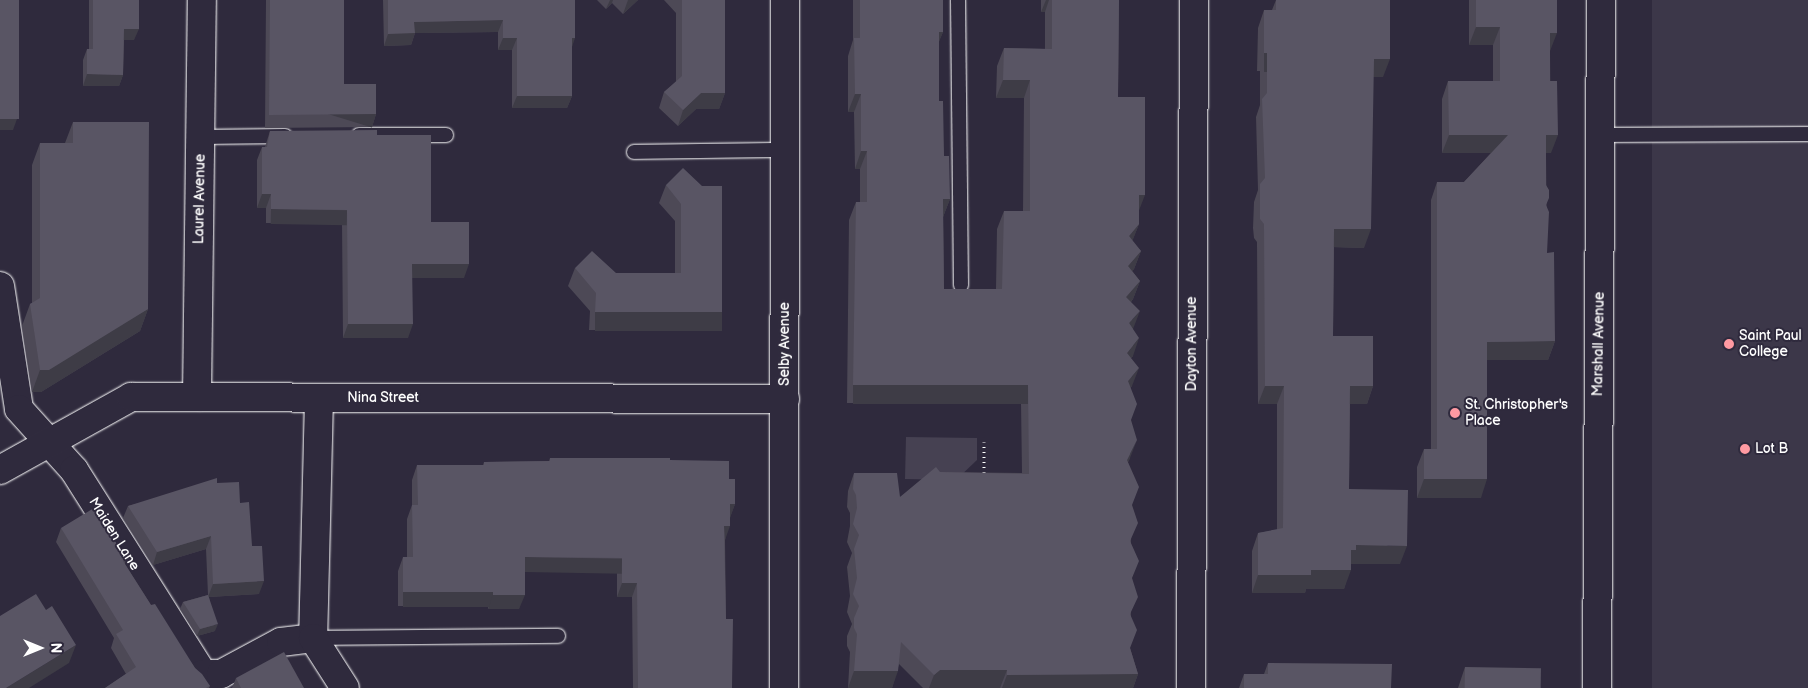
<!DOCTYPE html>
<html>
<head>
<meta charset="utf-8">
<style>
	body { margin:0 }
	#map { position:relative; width:1808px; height:688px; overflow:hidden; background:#2f2a3d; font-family:"Balsamiq Sans",sans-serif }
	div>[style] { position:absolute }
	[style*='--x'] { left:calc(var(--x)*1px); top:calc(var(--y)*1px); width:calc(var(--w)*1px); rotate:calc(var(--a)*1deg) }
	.built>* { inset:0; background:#3c3749; transform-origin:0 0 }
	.green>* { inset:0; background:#464152 }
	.path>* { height:3px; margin-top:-1.5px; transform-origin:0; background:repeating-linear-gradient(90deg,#fff 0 1px,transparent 0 5px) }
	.roads { filter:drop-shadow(0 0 1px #fff) drop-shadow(0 0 1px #fff) }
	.service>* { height:14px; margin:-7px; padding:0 7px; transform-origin:7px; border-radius:7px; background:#2f2a3d }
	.minor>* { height:28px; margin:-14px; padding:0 14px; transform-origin:14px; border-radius:14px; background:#2f2a3d }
	.tertiary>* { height:28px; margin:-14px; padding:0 14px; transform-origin:14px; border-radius:14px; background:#2f2a3d }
	.wall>* { inset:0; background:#4d4956 }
	.shaded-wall>* { inset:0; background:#3e3c46; transform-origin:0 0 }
	.building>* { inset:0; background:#595564; transform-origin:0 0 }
	.dots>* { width:14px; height:14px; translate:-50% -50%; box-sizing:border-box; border:2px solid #2f2a3d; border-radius:50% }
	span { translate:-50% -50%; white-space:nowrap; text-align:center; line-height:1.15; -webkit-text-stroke:4px #2f2a3d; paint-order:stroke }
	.street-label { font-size:14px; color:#fff }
	.poi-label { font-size:14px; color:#fff }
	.left { translate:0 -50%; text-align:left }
	.north { position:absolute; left:15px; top:623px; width:50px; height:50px; -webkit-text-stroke:4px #2f2a3d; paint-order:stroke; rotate:90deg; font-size:14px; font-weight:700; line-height:20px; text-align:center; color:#fff }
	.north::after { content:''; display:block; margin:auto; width:18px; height:22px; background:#fff; clip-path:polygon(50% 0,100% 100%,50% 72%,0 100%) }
</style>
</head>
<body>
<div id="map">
	<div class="built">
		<div style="left:1652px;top:0;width:156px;height:688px"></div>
	</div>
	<div class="green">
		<div style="clip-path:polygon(906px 437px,977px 438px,977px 460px,956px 480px,905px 479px)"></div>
	</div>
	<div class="path">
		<div style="--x:984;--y:477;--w:35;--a:-90"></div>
	</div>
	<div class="roads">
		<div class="service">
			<div style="--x:958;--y:0;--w:285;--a:89.4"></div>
			<div style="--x:359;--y:135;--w:87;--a:0"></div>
			<div style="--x:1601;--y:135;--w:207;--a:-0.3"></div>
			<div style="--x:201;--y:137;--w:84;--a:-0.7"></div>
			<div style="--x:634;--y:152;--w:151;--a:-0.8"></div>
			<div style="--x:313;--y:638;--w:245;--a:-0.5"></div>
		</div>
		<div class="minor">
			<div style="--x:0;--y:286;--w:124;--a:81.2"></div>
			<div style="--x:19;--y:409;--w:82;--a:48"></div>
			<div style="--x:74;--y:470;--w:241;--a:57.7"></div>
			<div style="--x:203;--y:674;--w:18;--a:0"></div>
			<div style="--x:221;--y:674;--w:68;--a:-28.1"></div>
			<div style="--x:281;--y:642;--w:32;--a:-7"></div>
			<div style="--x:197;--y:397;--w:397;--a:-89.3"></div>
			<div style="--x:319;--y:398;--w:240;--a:91.4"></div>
			<div style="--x:313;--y:638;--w:59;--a:57.4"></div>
			<div style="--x:0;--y:470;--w:150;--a:-29.1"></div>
			<div style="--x:131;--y:397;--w:654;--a:0.18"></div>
			<div style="--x:1191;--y:688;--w:688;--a:-89.75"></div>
		</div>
		<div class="tertiary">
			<div style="--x:784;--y:688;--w:688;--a:-89.92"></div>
			<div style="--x:1597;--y:688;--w:688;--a:-89.67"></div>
		</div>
	</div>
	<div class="wall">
		<div style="clip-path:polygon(89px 0,139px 0,134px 40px,124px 40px,123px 75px,119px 86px,83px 86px,83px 60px,87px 49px,89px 49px)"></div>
		<div style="clip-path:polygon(266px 0,344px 0,344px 84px,376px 114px,372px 127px,265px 128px)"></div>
		<div style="clip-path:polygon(383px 0,575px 0,572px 47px,572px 96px,567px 108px,512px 108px,512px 50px,498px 50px,498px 32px,415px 33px,411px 45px,384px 46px)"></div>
		<div style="clip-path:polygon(597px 0,638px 0,623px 14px,612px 3px,606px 9px)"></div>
		<div style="clip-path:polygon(664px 0,725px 0,725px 93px,719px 109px,696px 109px,678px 126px,659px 108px,664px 92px,676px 82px,676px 13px)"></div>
		<div style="clip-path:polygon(853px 0,943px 0,943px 32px,939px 41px,939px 101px,944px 156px,950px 199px,943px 217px,944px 289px,996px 289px,997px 229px,1004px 211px,1023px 211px,1024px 98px,996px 98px,997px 66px,1004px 48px,1045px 49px,1045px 12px,1041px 12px,1041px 0,1119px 0,1118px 97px,1139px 212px,1139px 224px,1132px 241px,1141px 251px,1134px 269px,1132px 271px,1140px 281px,1133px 299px,1131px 302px,1133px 329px,1133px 356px,1131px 358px,1132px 386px,1130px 388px,1130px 458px,1128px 462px,1132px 505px,1131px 542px,1132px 578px,1130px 648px,1138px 674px,1133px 688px,923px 688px,899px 664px,892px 688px,848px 688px,850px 652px,847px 646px,847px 636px,852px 624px,847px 612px,850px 596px,847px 567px,852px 553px,847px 542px,850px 526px,850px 513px,847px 507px,848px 491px,854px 473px,900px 497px,940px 472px,1022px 473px,1021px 403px,847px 403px,849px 220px,856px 202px,860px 202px,860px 169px,855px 169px,854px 112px,848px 112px,848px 56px,853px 40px)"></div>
		<div style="clip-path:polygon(1276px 0,1390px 0,1383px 77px,1373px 77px,1364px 248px,1334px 247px,1333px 336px,1373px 386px,1367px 404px,1350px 404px,1349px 489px,1400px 564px,1351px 564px,1344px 589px,1306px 589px,1305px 593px,1252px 593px,1252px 551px,1258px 533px,1277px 530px,1277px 404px,1258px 404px,1257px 242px,1254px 238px,1253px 228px,1254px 202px,1258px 190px,1256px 117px,1260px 105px,1260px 71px,1257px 71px,1258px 28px,1264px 10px,1272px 10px)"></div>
		<div style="clip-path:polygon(1469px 0,1557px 0,1550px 51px,1551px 153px,1546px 153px,1547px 253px,1555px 341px,1548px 360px,1487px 360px,1481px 498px,1417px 498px,1417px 467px,1424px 449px,1431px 449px,1431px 200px,1437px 182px,1464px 182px,1491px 153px,1442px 153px,1442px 99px,1448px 81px,1493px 81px,1493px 45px,1469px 45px)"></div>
		<div style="clip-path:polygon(73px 122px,148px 309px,140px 331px,41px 392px,32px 392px,22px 326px,30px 304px,32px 303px,32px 165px,40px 143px,65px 143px)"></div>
		<div style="clip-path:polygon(270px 131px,377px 135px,431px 222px,464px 278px,412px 278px,408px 338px,343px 338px,342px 224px,266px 223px,266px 208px,257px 208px,257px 160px,262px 147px,265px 147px)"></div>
		<div style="clip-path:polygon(666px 185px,702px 186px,716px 330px,589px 330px,590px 311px,568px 286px,575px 268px,616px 273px,675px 273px,675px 221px,659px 203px)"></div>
		<div style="clip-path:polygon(550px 458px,670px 460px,729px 479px,735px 504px,730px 517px,725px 540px,726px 619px,732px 688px,633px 688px,632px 597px,617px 597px,617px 572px,525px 571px,519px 609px,488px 609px,488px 606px,398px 606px,398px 571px,403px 557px,407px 557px,407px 519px,412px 505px,412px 480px,417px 465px,483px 465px,484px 462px,549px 461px)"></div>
		<div style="clip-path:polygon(217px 483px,240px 503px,252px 546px,259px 594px,209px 597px,215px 631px,197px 636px,180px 609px,183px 602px,208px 595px,206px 549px,153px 565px,123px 518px,128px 506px)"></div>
		<div style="clip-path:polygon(61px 528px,127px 560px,125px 564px,151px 605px,195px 668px,210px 686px,209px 688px,105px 688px,126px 674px,111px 648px,114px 638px,56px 542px)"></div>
		<div style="clip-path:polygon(1268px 663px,1391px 688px,1239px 688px,1244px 674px,1264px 674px)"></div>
		<div style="clip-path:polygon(1465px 667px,1541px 688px,1458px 688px)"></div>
		<div style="clip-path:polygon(236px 678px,304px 688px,232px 688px)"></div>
	</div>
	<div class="shaded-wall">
		<div style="clip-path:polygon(610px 0,613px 0,612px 3px,606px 9px)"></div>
		<div style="clip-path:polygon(628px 0,638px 0,623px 14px)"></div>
		<div style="clip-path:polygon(1046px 0,1049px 0,1045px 12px,1041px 12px)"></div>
		<div style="clip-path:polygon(503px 20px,498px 32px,415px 33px,411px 45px,384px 46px,388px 34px,414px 22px)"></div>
		<div style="clip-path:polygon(1476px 27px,1500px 27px,1493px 45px,1469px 45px)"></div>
		<div style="clip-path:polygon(124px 29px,139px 29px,134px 40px,120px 40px)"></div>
		<div style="clip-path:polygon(939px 32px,943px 32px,936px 49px)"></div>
		<div style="clip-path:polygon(1550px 33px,1557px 33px,1550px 51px)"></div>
		<div style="clip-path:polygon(503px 38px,517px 38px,512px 50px,498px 50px)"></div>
		<div style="clip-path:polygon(572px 38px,575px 38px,571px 50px)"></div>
		<div style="left:1264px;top:53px;width:3px;height:19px"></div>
		<div style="clip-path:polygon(1374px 59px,1390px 59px,1383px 77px,1367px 77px)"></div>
		<div style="clip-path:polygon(87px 74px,123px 75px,119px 86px,83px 86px)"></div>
		<div style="clip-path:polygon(1003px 80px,1030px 80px,1024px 98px,996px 98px)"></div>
		<div style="clip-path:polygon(701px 93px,725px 93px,719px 109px,696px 109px,678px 126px,683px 110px)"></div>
		<div style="clip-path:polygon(855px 94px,861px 94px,854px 112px,848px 112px)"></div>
		<div style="clip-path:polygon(517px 96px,572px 96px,567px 108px,512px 108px)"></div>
		<div style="left:376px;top:114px;width:14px;height:107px;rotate:107deg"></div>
		<div style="clip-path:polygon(0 119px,17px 119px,13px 130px,0 130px)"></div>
		<div style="clip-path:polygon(1449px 135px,1508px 135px,1501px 153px,1442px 153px)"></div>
		<div style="clip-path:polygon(1546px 135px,1558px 135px,1551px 153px,1539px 153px)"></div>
		<div style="clip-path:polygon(861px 151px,867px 151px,860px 169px,855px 169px)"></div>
		<div style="clip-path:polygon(262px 194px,271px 194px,266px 208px,257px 208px)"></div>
		<div style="clip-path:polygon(1139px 195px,1145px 195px,1138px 213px)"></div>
		<div style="clip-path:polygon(943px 199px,950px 199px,943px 217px)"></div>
		<div style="left:271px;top:209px;width:76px;height:15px;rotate:1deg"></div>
		<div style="clip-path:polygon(1139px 224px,1132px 242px,1129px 236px)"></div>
		<div style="clip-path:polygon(1334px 229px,1371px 229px,1364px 248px,1328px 247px)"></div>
		<div style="clip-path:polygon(1141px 251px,1134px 269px,1122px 284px,1128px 266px)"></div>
		<div style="clip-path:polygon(412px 264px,469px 264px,464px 278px,407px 278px)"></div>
		<div style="clip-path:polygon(1140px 281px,1133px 299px,1120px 314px,1126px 297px)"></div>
		<div style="clip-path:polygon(148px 309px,140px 331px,41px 392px,32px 392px,40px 370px)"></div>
		<div style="clip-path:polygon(1140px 311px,1133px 329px,1129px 323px)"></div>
		<div style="left:595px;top:312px;width:127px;height:19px"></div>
		<div style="clip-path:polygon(348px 324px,413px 324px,408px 338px,343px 338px)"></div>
		<div style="clip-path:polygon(1139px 338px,1133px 356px,1120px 371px,1127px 353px)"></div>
		<div style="clip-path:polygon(1555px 341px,1548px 360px,1480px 360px,1487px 342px)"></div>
		<div style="clip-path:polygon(1139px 368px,1132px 386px,1121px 399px,1128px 381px)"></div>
		<div style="left:853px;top:385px;width:175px;height:19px"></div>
		<div style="clip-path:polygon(1265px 386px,1284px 386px,1277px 404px,1258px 404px)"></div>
		<div style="clip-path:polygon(1350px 386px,1373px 386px,1367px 404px,1343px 404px)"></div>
		<div style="clip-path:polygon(1137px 440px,1130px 458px,1121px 478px,1127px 460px)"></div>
		<div style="clip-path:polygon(1424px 479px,1487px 479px,1481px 498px,1417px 498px)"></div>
		<div style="clip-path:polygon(730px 504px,735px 504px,730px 518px)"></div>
		<div style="clip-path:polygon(724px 526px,730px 526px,725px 540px)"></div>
		<div style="clip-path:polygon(211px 536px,206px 549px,153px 565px,157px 552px)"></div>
		<div style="clip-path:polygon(1356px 545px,1407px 546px,1400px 564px,1351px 564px,1351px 550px)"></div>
		<div style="left:525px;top:557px;width:97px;height:15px;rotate:1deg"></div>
		<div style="clip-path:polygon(1311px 570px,1351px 570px,1344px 589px,1306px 589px,1305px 593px,1252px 593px,1258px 575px)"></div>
		<div style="clip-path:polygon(264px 581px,259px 594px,208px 597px,213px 584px)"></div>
		<div style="clip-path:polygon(622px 583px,637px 583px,632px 597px,617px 597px)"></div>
		<div style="left:403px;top:592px;width:90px;height:15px"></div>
		<div style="clip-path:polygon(493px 595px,525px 595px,519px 609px,488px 609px)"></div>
		<div style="clip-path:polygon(218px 624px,215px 631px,197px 636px,200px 629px)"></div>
		<div style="clip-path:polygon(76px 645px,69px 663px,29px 688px,6px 688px)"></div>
		<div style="clip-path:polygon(940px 670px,1007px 670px,1000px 688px,929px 688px,934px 675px)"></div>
		<div style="clip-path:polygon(854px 671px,898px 671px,892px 688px,848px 688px)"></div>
		<div style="clip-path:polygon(1138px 674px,1133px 688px,1002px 688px,1007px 675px)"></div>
	</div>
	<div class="building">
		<div style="left:0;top:0;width:19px;height:119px"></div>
		<div style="clip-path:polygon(93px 0,139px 0,139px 29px,124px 29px,123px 75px,87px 74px,87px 49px,93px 49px)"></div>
		<div style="clip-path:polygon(270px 0,344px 0,344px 84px,376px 84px,376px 114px,269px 115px)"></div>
		<div style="clip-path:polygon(388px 0,575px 0,575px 38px,572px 38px,572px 96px,517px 96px,517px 38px,503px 38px,503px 20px,414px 22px,415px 33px,388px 34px)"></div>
		<div style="clip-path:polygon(682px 0,725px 0,725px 93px,701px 93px,683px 110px,664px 92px,682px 76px)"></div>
		<div style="clip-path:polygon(860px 0,943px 0,943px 32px,939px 32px,939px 101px,943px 101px,944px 156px,949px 156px,950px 199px,943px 199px,944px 289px,1002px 289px,1004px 211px,1030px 211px,1030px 80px,1003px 80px,1004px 48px,1052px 49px,1052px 0,1119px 0,1118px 97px,1145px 97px,1145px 195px,1139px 195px,1139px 224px,1129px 236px,1141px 251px,1128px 266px,1140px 281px,1126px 297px,1140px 311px,1129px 323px,1139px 338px,1127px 353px,1139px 368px,1128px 381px,1137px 404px,1131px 420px,1137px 440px,1127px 460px,1139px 487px,1132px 505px,1138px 523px,1130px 541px,1139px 561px,1132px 578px,1138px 597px,1130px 614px,1137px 630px,1130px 648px,1138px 674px,1007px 675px,1007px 670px,940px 670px,934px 675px,901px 642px,898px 671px,854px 671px,857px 634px,854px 628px,854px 618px,859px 606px,853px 594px,857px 578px,854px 549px,859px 535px,853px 524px,857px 508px,856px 495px,853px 489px,854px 473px,897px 473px,900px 497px,936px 467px,940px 472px,1029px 474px,1028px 385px,853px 385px,856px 202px,867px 202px,867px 151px,861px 151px,861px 94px,855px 94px,854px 38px,860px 38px)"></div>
		<div style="clip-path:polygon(1276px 0,1390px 0,1390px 59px,1374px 59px,1371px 229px,1334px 229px,1333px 336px,1373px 336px,1373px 386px,1350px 386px,1349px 489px,1408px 490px,1407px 546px,1356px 545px,1356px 550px,1351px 550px,1351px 570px,1311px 570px,1311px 575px,1258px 575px,1258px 533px,1283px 528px,1284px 386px,1265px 386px,1264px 224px,1260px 219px,1260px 184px,1265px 178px,1262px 99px,1267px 93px,1267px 53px,1264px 53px,1264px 10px,1276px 10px)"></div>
		<div style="clip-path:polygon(1476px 0,1557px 0,1557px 33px,1550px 33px,1550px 81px,1557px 81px,1558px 135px,1546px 135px,1546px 185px,1549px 190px,1549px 198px,1546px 205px,1549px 212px,1547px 253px,1554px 252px,1555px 341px,1487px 342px,1487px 479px,1424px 479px,1424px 449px,1437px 449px,1437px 182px,1464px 182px,1508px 135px,1449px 135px,1448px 81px,1500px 81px,1500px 27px,1476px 27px)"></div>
		<div style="clip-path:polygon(73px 122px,149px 122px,148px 309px,49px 370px,40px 370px,30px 304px,40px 298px,40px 143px,73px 143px)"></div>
		<div style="clip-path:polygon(377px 130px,377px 135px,431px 135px,431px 222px,469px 222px,469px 264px,412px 264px,413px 324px,348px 324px,347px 210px,271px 209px,271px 194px,262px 194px,262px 147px,267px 147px,270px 131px)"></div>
		<div style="clip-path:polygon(683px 168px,702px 186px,722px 186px,722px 312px,595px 312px,596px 293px,575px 268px,592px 251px,616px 273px,681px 273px,681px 204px,666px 185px)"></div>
		<div style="clip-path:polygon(550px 458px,670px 458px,670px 460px,729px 461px,729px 479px,735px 479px,735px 504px,730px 504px,730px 526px,724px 526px,726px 619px,733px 619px,732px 688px,638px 688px,637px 583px,622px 583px,622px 558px,525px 557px,525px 595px,493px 595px,493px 592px,403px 592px,403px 557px,413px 557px,412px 505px,418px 505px,417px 465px,484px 465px,484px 462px,550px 461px)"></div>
		<div style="clip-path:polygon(217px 478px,217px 483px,239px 482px,240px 503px,249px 502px,252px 546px,262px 546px,264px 581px,213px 584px,211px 536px,157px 552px,128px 506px)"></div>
		<div style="clip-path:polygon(94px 508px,127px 560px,123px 561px,151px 605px,155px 604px,195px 668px,202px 674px,210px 686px,206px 688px,105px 688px,136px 667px,116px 634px,123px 630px,61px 528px)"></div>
		<div style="clip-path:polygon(36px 594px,46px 610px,52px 606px,76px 645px,6px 688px,0 688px,0 616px)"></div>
		<div style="clip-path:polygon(208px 595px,218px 624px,200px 629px,183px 602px)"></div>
		<div style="clip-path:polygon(284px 652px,304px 688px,241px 688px,236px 678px)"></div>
		<div style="clip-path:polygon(1268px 663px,1392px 664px,1391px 688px,1244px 688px,1244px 674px,1268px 674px)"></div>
		<div style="left:1465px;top:667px;width:76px;height:21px;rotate:1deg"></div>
	</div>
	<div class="dots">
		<div style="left:1729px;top:344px;background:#ff9aa2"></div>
		<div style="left:1455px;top:413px;background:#ff9aa2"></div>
		<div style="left:1745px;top:449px;background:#ff9aa2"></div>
	</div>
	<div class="street-label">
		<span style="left:200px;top:199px;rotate:-89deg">Laurel Avenue</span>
		<span style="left:785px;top:344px;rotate:-90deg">Selby Avenue</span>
		<span style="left:1192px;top:344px;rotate:-90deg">Dayton Avenue</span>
		<span style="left:1599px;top:344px;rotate:-89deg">Marshall Avenue</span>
		<span style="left:383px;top:398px">Nina Street</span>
		<span style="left:114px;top:534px;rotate:58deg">Maiden Lane</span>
	</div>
	<div class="poi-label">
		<span class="left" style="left:1739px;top:344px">Saint Paul<br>College</span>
		<span class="left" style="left:1465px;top:413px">St. Christopher's<br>Place</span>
		<span class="left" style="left:1755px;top:449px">Lot B</span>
	</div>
	<div class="north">N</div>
</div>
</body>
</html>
